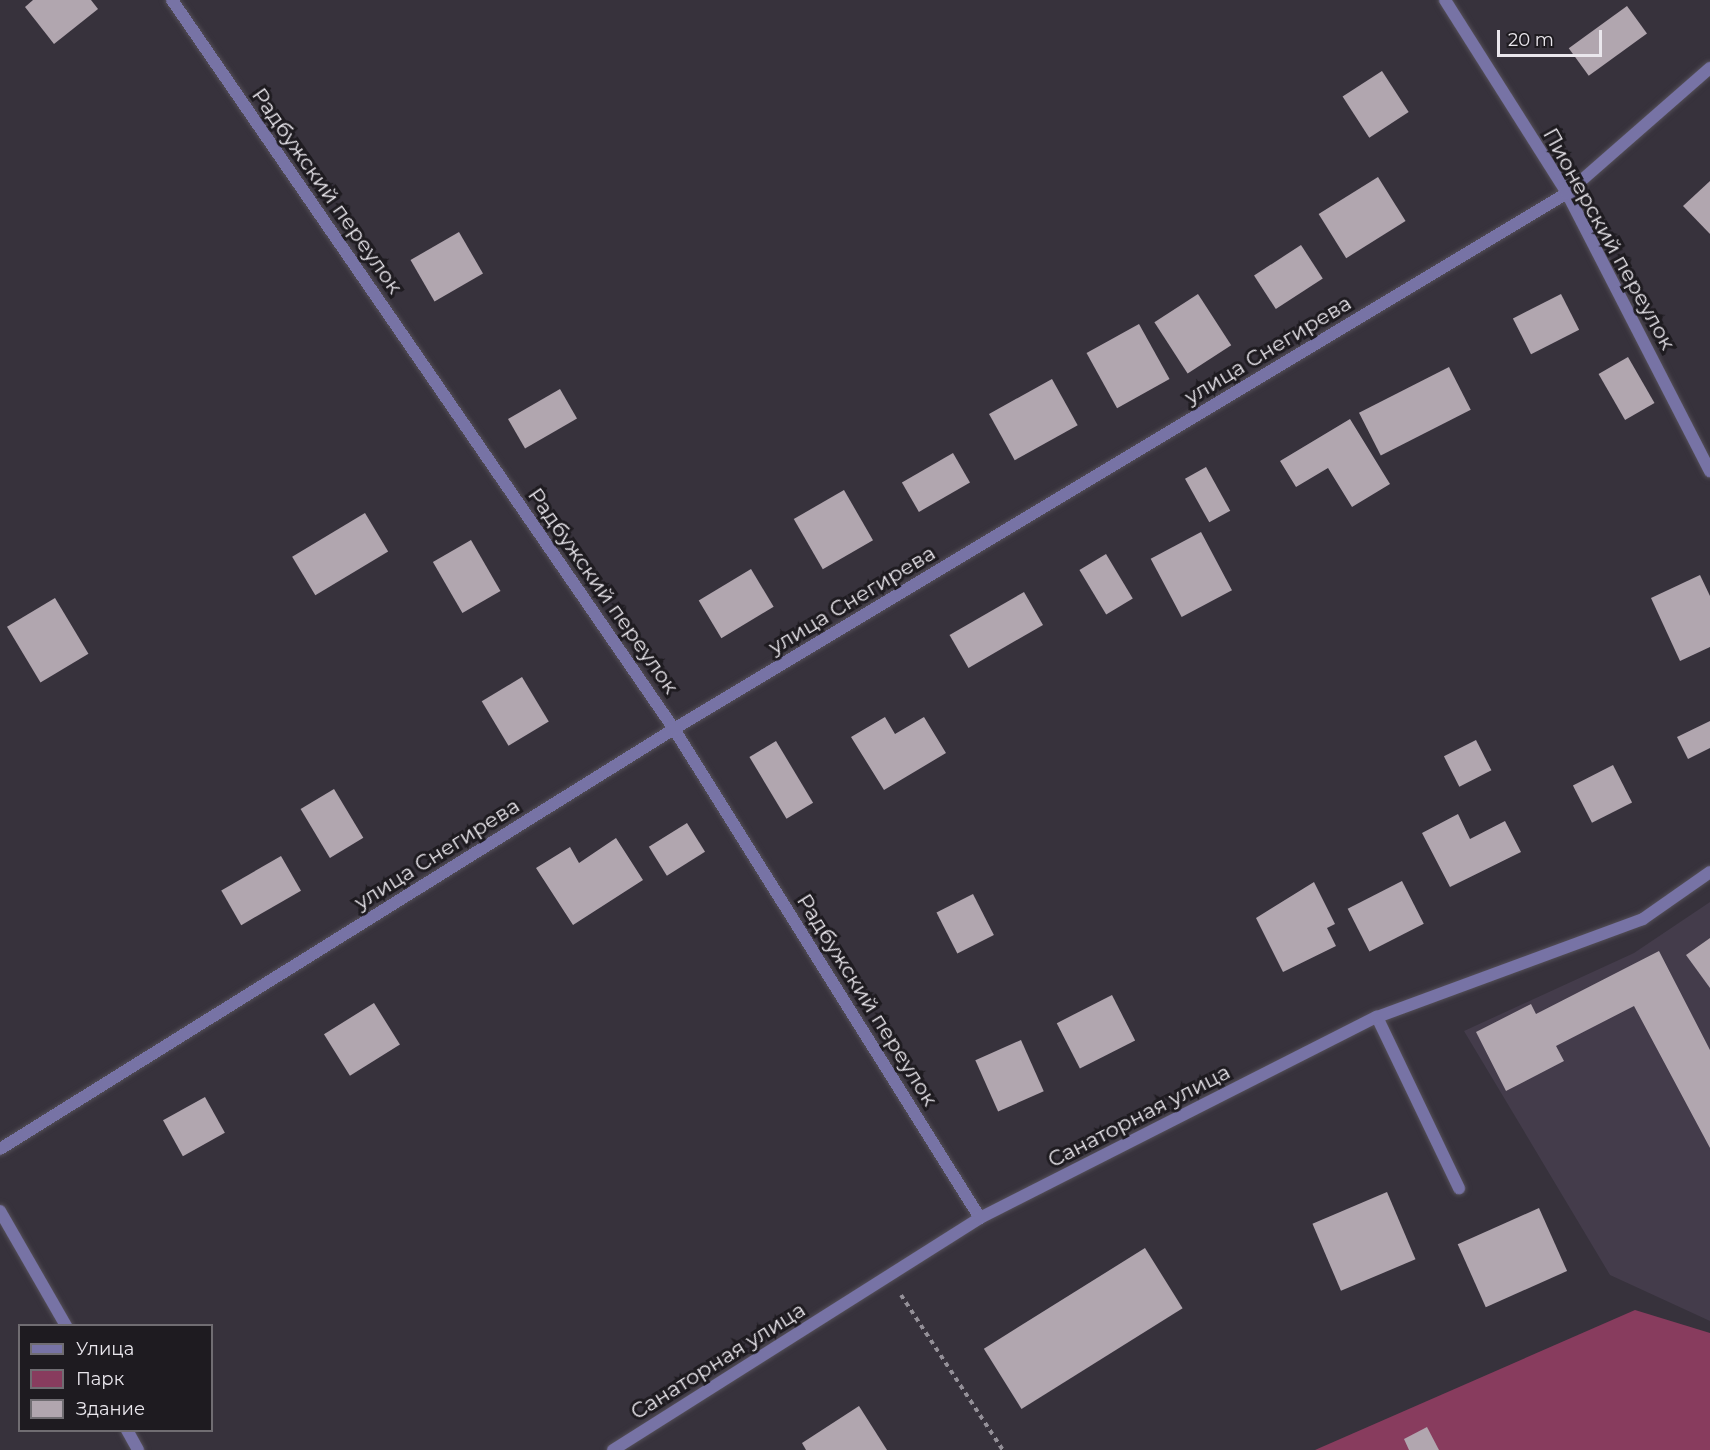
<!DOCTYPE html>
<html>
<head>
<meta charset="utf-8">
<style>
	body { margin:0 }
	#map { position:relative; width:1710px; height:1450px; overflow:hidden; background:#37323c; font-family:Montserrat,sans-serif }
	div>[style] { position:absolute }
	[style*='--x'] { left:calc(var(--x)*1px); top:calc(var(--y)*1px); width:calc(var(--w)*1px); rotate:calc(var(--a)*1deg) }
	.built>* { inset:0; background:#443c4b }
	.green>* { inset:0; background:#883c5e }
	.building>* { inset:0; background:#b1a6af; transform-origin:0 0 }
	.path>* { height:4px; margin-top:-2px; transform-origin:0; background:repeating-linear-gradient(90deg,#949098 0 4.5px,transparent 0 9px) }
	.roads { filter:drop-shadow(0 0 2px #544f58) drop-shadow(0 0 2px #544f58) }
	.service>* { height:12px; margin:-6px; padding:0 6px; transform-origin:6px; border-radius:6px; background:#7773a5 }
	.minor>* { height:12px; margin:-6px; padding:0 6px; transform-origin:6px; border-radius:6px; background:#7773a5 }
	span { translate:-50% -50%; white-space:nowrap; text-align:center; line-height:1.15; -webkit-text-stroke:6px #1e1b20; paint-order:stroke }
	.street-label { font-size:21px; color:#eae7ed }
	.legend { position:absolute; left:18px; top:1324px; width:195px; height:108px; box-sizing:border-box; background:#1e1b20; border:2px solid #706d72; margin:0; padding:8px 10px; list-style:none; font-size:18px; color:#eae7ed }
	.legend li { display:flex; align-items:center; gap:12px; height:30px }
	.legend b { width:30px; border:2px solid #706d72 }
	.scale { position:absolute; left:1497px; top:30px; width:105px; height:27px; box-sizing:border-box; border:3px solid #eae7ed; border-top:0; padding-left:8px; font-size:18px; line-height:21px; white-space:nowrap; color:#eae7ed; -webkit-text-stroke:4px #1e1b20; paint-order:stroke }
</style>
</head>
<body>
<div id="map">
	<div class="built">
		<div style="clip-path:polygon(1710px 902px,1710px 1321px,1610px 1275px,1464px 1031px,1634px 953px)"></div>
	</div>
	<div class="green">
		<div style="clip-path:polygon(1635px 1310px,1710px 1333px,1710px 1450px,1315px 1450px)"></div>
	</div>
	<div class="building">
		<div style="clip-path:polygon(33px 0,91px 0,98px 9px,54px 44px,25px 7px)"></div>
		<div style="left:1627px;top:6px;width:34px;height:72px;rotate:54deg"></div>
		<div style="left:1382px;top:71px;width:49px;height:47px;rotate:57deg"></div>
		<div style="left:1378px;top:177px;width:52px;height:70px;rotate:58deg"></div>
		<div style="clip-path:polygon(1710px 181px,1710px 234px,1683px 206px)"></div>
		<div style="left:459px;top:232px;width:48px;height:56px;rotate:60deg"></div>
		<div style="left:1301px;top:245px;width:40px;height:56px;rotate:57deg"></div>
		<div style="left:1198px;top:294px;width:61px;height:52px;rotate:57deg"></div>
		<div style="left:1561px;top:294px;width:40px;height:54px;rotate:63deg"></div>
		<div style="left:1139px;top:324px;width:63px;height:60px;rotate:61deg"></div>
		<div style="left:1628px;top:357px;width:53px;height:34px;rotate:60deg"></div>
		<div style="left:1449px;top:367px;width:48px;height:101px;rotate:63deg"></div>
		<div style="left:1052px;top:379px;width:53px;height:72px;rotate:61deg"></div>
		<div style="left:560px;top:389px;width:34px;height:60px;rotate:60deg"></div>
		<div style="clip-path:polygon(1350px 419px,1390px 484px,1352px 507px,1328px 468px,1296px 487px,1280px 461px)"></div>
		<div style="left:953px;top:453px;width:34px;height:59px;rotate:60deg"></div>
		<div style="left:1206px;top:467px;width:50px;height:24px;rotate:61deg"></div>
		<div style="left:844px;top:490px;width:58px;height:58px;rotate:60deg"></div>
		<div style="left:365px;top:513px;width:45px;height:85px;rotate:59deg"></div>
		<div style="left:1201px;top:532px;width:66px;height:57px;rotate:62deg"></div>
		<div style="left:471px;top:540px;width:59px;height:44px;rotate:60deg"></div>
		<div style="left:1106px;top:554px;width:52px;height:31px;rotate:59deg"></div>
		<div style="left:751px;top:569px;width:44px;height:61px;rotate:59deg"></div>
		<div style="clip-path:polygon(1700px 575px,1710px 596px,1710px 647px,1680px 661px,1651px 598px)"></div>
		<div style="left:1024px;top:592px;width:38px;height:86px;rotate:60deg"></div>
		<div style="left:55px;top:598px;width:65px;height:56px;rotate:59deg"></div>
		<div style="left:522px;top:677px;width:52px;height:47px;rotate:59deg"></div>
		<div style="clip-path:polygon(885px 717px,895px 734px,924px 717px,946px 753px,884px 790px,851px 737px)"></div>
		<div style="clip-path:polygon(1710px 721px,1710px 748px,1688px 759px,1677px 737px)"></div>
		<div style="left:1476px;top:740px;width:34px;height:36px;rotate:63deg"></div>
		<div style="left:776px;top:741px;width:72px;height:31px;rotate:59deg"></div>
		<div style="left:1613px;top:765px;width:42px;height:45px;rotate:63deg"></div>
		<div style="left:334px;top:789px;width:57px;height:39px;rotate:59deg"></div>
		<div style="clip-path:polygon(1458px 814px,1470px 839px,1505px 821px,1521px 852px,1450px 887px,1422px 833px)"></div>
		<div style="left:687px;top:823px;width:34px;height:45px;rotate:58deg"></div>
		<div style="clip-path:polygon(616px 838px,643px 880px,573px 925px,536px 868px,570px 847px,579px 863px)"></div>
		<div style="left:281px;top:856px;width:40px;height:69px;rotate:60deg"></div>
		<div style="left:1402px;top:881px;width:48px;height:61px;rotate:63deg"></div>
		<div style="clip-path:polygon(1314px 882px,1335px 924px,1327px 928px,1336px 946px,1283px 972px,1256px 918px)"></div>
		<div style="left:973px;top:894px;width:46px;height:41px;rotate:63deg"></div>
		<div style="clip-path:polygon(1710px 938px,1710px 988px,1686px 955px)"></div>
		<div style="clip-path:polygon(1659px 951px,1710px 1050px,1710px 1148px,1634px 1006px,1556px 1046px,1564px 1061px,1506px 1091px,1476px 1032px,1531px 1004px,1536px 1014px)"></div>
		<div style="left:1112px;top:995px;width:51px;height:62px;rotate:63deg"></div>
		<div style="left:374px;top:1003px;width:49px;height:59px;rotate:58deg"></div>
		<div style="left:1021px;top:1040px;width:56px;height:50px;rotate:66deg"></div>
		<div style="left:205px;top:1097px;width:41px;height:48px;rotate:61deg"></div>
		<div style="left:1387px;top:1192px;width:73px;height:81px;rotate:67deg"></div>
		<div style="left:1539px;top:1208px;width:69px;height:89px;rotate:66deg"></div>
		<div style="left:1145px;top:1248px;width:71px;height:190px;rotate:58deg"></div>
		<div style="clip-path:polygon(859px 1406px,887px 1450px,806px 1450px,802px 1443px)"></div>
		<div style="clip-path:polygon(1427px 1427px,1439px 1450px,1409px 1450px,1404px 1439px)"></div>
	</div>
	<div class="path">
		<div style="--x:901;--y:1295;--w:186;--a:56.7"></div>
	</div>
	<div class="roads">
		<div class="service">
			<div style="--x:1377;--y:1017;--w:190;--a:64.4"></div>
		</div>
		<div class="minor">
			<div style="--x:172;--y:0;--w:885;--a:55.45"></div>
			<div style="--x:674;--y:729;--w:577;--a:57.96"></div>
			<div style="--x:1445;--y:0;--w:228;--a:57.7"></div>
			<div style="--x:1567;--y:193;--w:313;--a:62.8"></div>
			<div style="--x:0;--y:1149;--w:794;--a:-31.93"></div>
			<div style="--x:674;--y:729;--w:1042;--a:-30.97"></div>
			<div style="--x:1567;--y:193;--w:190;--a:-41.2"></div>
			<div style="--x:0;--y:1211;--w:133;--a:60.1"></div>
			<div style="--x:127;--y:1430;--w:23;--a:61"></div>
			<div style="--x:613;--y:1450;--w:434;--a:-32.3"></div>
			<div style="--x:980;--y:1218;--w:445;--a:-26.9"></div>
			<div style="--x:1377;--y:1017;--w:283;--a:-20.2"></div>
			<div style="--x:1643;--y:919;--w:82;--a:-35"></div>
		</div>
	</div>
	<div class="street-label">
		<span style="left:327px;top:191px;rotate:55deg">Радбужский переулок</span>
		<span style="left:1609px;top:239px;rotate:61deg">Пионерский переулок</span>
		<span style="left:1268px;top:350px;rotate:-31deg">улица Снегирева</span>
		<span style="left:603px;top:591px;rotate:55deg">Радбужский переулок</span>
		<span style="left:852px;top:600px;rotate:-31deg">улица Снегирева</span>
		<span style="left:437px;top:854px;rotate:-32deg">улица Снегирева</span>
		<span style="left:867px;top:1000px;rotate:58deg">Радбужский переулок</span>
		<span style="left:1139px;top:1116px;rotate:-27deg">Санаторная улица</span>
		<span style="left:718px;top:1361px;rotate:-32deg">Санаторная улица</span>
	</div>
	<ul class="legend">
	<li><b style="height:8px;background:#7773a5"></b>Улица</li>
	<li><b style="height:16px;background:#883c5e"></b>Парк</li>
	<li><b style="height:16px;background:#b1a6af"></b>Здание</li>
	</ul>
	<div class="scale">20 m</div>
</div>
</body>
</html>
